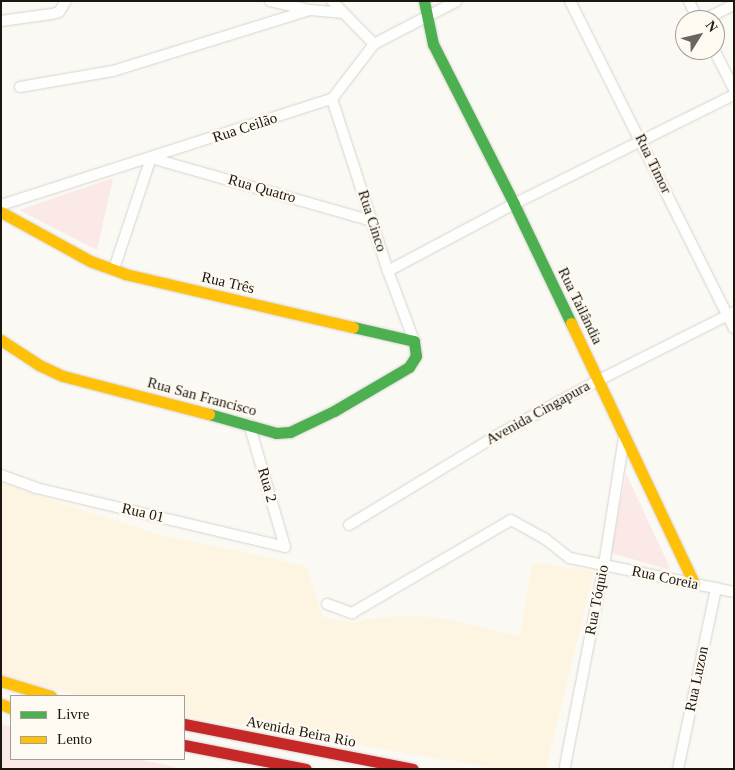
<!DOCTYPE html>
<html>
<head>
<meta charset="utf-8">
<style>
	body { margin:0 }
	#map { position:relative; width:735px; height:770px; overflow:hidden; background:#fbf9f4; font-family:Georgia,serif }
	div>[style] { position:absolute }
	[style*='--x'] { left:calc(var(--x)*1px); top:calc(var(--y)*1px); width:calc(var(--w)*1px); rotate:calc(var(--a)*1deg) }
	.built>* { inset:0; background:#fdf5e2 }
	.green>* { inset:0; background:#fae9e6 }
	.roads { filter:drop-shadow(0 0 1px #d7d4ce) drop-shadow(0 0 1px #d7d4ce) }
	.street>* { height:10px; margin:-5px; padding:0 5px; transform-origin:5px; border-radius:5px; background:#fefefd }
	.fast>* { height:11px; margin:-5.5px; padding:0 5.5px; transform-origin:5.5px; border-radius:5.5px; background:#4caf50 }
	.slow>* { height:11px; margin:-5.5px; padding:0 5.5px; transform-origin:5.5px; border-radius:5.5px; background:#ffc107 }
	.jam>* { height:11px; margin:-5.5px; padding:0 5.5px; transform-origin:5.5px; border-radius:5.5px; background:#c62828 }
	span { translate:-50% -50%; white-space:nowrap; text-align:center; line-height:1.15; -webkit-text-stroke:4.5px #fefaf1; paint-order:stroke }
	.street-label { font-size:15px; color:#1b170f }
	.frame { position:absolute; inset:0; border:2px solid #1b170f; pointer-events:none }
	.legend { position:absolute; left:10px; top:695px; width:175px; height:65px; box-sizing:border-box; background:#fefaf1; border:1px solid #a39f97; margin:0; padding:6px 9px; list-style:none; font-size:15px; color:#1b170f }
	.legend li { display:flex; align-items:center; gap:10px; height:25px }
	.legend b { width:25px; border:1px solid #a39f97 }
	.north { position:absolute; left:675px; top:10px; width:50px; height:50px; box-sizing:border-box; background:#fefaf1; border:1px solid #a39f97; border-radius:50%; rotate:54deg; font-size:14px; font-weight:700; line-height:20px; text-align:center; color:#1b170f }
	.north::after { content:''; display:block; margin:auto; width:18px; height:22px; background:#69665f; clip-path:polygon(50% 0,100% 100%,50% 72%,0 100%) }
</style>
</head>
<body>
<div id="map">
	<div class="built">
		<div style="clip-path:polygon(1px 482px,30px 493px,161px 535px,306px 566px,323px 617px,354px 623px,368px 619px,397px 616px,437px 617px,520px 636px,532px 562px,594px 571px,546px 769px,502px 769px,184px 716px,184px 696px,80px 696px,1px 675px)"></div>
	</div>
	<div class="green">
		<div style="clip-path:polygon(113px 178px,97px 250px,19px 210px)"></div>
		<div style="clip-path:polygon(626px 474px,671px 570px,611px 553px)"></div>
		<div style="clip-path:polygon(1px 724px,11px 727px,11px 759px,137px 759px,175px 767px,175px 769px,1px 769px)"></div>
	</div>
	<div class="roads">
		<div class="street">
			<div style="--x:270;--y:1;--w:41;--a:12.7"></div>
			<div style="--x:310;--y:10;--w:32;--a:5"></div>
			<div style="--x:332;--y:1;--w:60;--a:45.7"></div>
			<div style="--x:570;--y:1;--w:366;--a:63.4"></div>
			<div style="--x:689;--y:1;--w:21;--a:65"></div>
			<div style="--x:703;--y:20;--w:34;--a:-26"></div>
			<div style="--x:1;--y:21;--w:51;--a:-7.8"></div>
			<div style="--x:52;--y:14;--w:7;--a:-16"></div>
			<div style="--x:59;--y:12;--w:13;--a:-58"></div>
			<div style="--x:714;--y:50;--w:44;--a:62.9"></div>
			<div style="--x:20;--y:87;--w:94;--a:-9.8"></div>
			<div style="--x:113;--y:71;--w:206;--a:-17.2"></div>
			<div style="--x:332;--y:99;--w:181;--a:72"></div>
			<div style="--x:388;--y:271;--w:75;--a:69.6"></div>
			<div style="--x:1;--y:205;--w:348;--a:-17.8"></div>
			<div style="--x:332;--y:99;--w:69;--a:-52.6"></div>
			<div style="--x:374;--y:44;--w:93;--a:-27.4"></div>
			<div style="--x:114;--y:269;--w:117;--a:-71.6"></div>
			<div style="--x:151;--y:158;--w:230;--a:15.9"></div>
			<div style="--x:388;--y:271;--w:143;--a:-28"></div>
			<div style="--x:514;--y:204;--w:246;--a:-26.4"></div>
			<div style="--x:1;--y:475;--w:37;--a:20"></div>
			<div style="--x:36;--y:488;--w:256;--a:13.3"></div>
			<div style="--x:285;--y:547;--w:128;--a:-106.3"></div>
			<div style="--x:349;--y:525;--w:178;--a:-31.2"></div>
			<div style="--x:501;--y:433;--w:111;--a:-28.4"></div>
			<div style="--x:599;--y:380;--w:151;--a:-26.7"></div>
			<div style="--x:327;--y:604;--w:27;--a:20"></div>
			<div style="--x:352;--y:613;--w:184;--a:-30.3"></div>
			<div style="--x:511;--y:520;--w:38;--a:29"></div>
			<div style="--x:544;--y:538;--w:33;--a:38"></div>
			<div style="--x:570;--y:558;--w:167;--a:11.7"></div>
			<div style="--x:565;--y:766;--w:205;--a:-79"></div>
			<div style="--x:604;--y:565;--w:130;--a:-81.1"></div>
			<div style="--x:678;--y:769;--w:185;--a:-78.1"></div>
		</div>
		<div class="fast">
			<div style="--x:424;--y:1;--w:44;--a:78.2"></div>
			<div style="--x:433;--y:44;--w:179;--a:63.1"></div>
			<div style="--x:514;--y:204;--w:132;--a:64.4"></div>
			<div style="--x:209;--y:414;--w:70;--a:15.8"></div>
			<div style="--x:276;--y:433;--w:14;--a:-4"></div>
			<div style="--x:290;--y:432;--w:49;--a:-25.5"></div>
			<div style="--x:334;--y:411;--w:87;--a:-30.4"></div>
			<div style="--x:409;--y:367;--w:13;--a:-58"></div>
			<div style="--x:416;--y:356;--w:15;--a:-98"></div>
			<div style="--x:414;--y:341;--w:63;--a:-167.1"></div>
		</div>
		<div class="slow">
			<div style="--x:1;--y:212;--w:102;--a:28.8"></div>
			<div style="--x:90;--y:261;--w:37;--a:20"></div>
			<div style="--x:125;--y:274;--w:234;--a:13.1"></div>
			<div style="--x:571;--y:323;--w:288;--a:64.7"></div>
			<div style="--x:1;--y:340;--w:45;--a:33.3"></div>
			<div style="--x:39;--y:365;--w:26;--a:25"></div>
			<div style="--x:63;--y:376;--w:151;--a:14.6"></div>
			<div style="--x:1;--y:681;--w:52;--a:16.7"></div>
			<div style="--x:1;--y:704;--w:11;--a:22"></div>
		</div>
		<div class="jam">
			<div style="--x:184;--y:724;--w:233;--a:11.1"></div>
			<div style="--x:184;--y:745;--w:124;--a:11.1"></div>
		</div>
	</div>
	<div class="street-label">
		<span style="left:245px;top:128px;rotate:-18deg">Rua Ceilão</span>
		<span style="left:653px;top:164px;rotate:64deg">Rua Timor</span>
		<span style="left:262px;top:189px;rotate:16deg">Rua Quatro</span>
		<span style="left:372px;top:221px;rotate:72deg">Rua Cinco</span>
		<span style="left:228px;top:283px;rotate:13deg">Rua Três</span>
		<span style="left:580px;top:306px;rotate:64deg">Rua Tailândia</span>
		<span style="left:202px;top:397px;rotate:15deg">Rua San Francisco</span>
		<span style="left:538px;top:413px;rotate:-29deg">Avenida Cingapura</span>
		<span style="left:267px;top:485px;rotate:74deg">Rua 2</span>
		<span style="left:143px;top:513px;rotate:13deg">Rua 01</span>
		<span style="left:665px;top:578px;rotate:12deg">Rua Coreia</span>
		<span style="left:597px;top:600px;rotate:-79deg">Rua Tóquio</span>
		<span style="left:697px;top:679px;rotate:-78deg">Rua Luzon</span>
		<span style="left:301px;top:732px;rotate:11deg">Avenida Beira Rio</span>
	</div>
	<div class="frame"></div>
	<ul class="legend">
	<li><b style="height:6px;background:#4caf50"></b>Livre</li>
	<li><b style="height:6px;background:#ffc107"></b>Lento</li>
	</ul>
	<div class="north">N</div>
</div>
</body>
</html>
